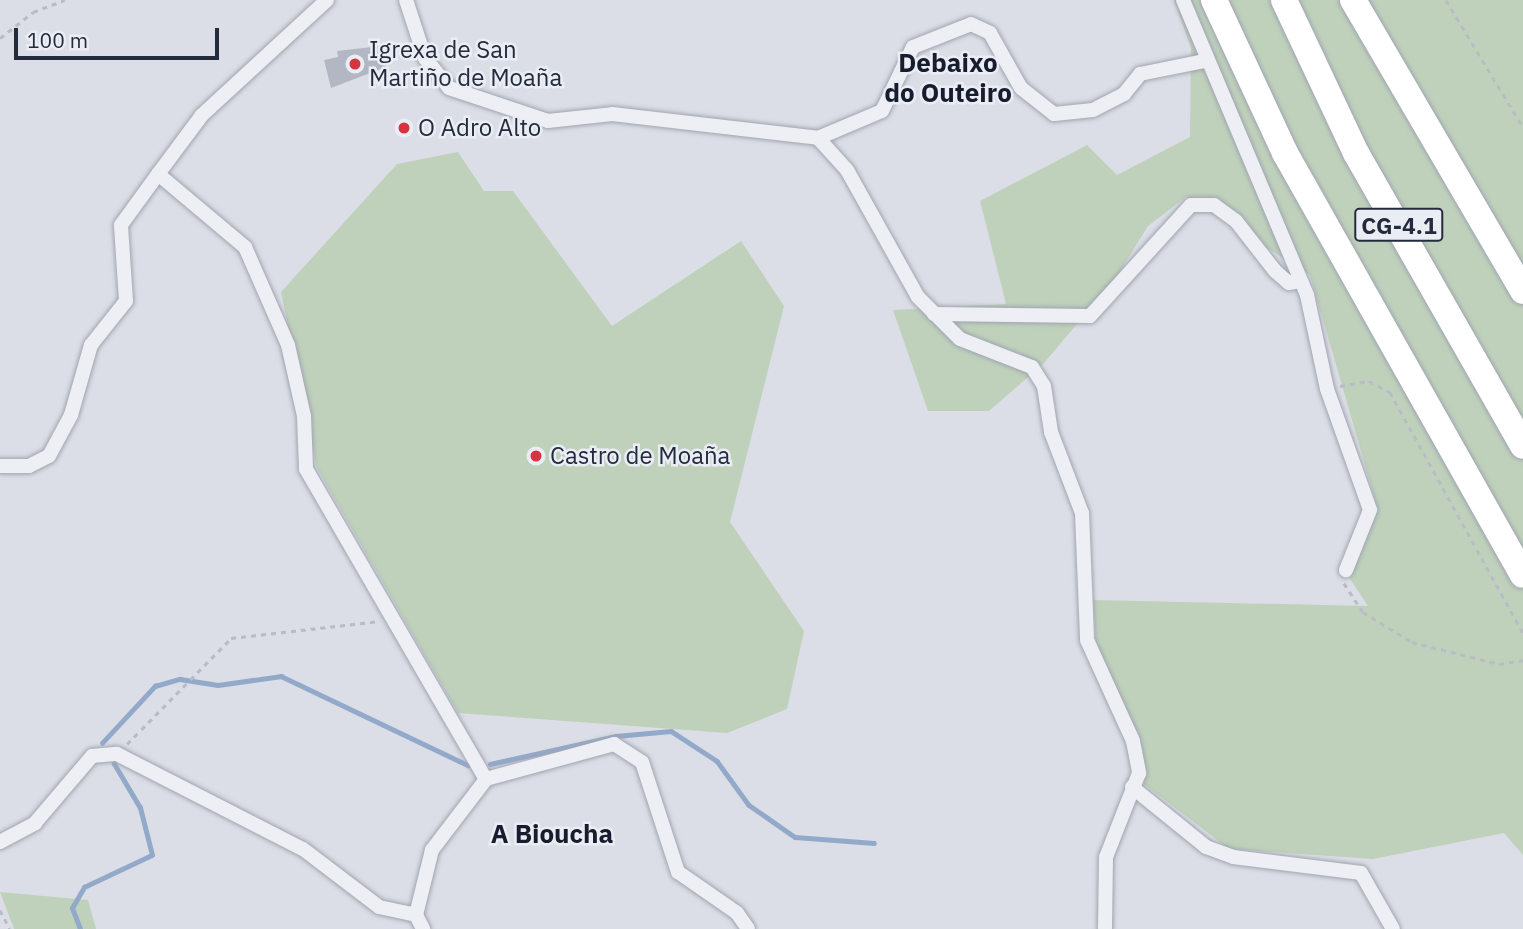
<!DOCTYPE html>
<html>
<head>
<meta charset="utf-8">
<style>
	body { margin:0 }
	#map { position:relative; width:1523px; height:929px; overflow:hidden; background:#dbdee6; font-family:"IBM Plex Sans",sans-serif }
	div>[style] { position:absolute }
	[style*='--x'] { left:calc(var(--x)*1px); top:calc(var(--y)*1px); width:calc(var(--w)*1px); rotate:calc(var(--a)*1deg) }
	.green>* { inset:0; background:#bfd1bb }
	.stream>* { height:4.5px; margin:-2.25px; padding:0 2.25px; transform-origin:2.25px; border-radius:2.25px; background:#93a9ca }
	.building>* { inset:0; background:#b2b7c3 }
	.path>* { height:2.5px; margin-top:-1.25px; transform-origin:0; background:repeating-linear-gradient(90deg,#b9bcc5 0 5px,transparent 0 10px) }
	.roads { filter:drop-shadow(0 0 2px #a0a5b0) drop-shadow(0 0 2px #a0a5b0) }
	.street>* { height:14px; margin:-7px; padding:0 7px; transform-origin:7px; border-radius:7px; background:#eeeff5 }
	.highway>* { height:26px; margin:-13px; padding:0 13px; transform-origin:13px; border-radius:13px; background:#fff }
	.dots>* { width:19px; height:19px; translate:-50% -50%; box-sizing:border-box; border:4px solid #eaedf4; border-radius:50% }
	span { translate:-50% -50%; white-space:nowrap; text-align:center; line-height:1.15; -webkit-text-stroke:5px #eaedf4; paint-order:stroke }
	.shield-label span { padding:2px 5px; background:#eaedf4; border:2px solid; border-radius:5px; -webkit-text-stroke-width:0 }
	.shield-label { font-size:23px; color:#242b3d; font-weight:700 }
	.poi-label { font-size:24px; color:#242b3d }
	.left { translate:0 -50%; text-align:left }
	.neighbourhood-label { font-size:26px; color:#171d2e; font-weight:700 }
	.scale { position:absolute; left:14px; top:28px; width:205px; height:32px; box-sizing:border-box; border:4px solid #242b3d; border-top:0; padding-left:9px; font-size:21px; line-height:24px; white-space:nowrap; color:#242b3d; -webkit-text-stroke:5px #eaedf4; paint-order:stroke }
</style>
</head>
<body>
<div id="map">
	<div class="green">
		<div style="clip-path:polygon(1174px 0,1523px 0,1523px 855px,1504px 833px,1373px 859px,1229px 849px,1144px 784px,1139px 735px,1097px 654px,1093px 600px,1368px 606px,1350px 579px,1378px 510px,1310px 275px,1186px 197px,1148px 226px,1116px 278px,1044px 363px,989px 411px,928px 411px,893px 310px,1006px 304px,980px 201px,1087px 145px,1117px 175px,1190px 137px,1191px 48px)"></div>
		<div style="clip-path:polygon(458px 152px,484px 191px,513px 191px,612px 326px,741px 241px,784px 306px,730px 522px,804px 631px,787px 709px,727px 733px,458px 713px,317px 468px,281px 292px,397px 164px)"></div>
		<div style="clip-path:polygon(0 892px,88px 900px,96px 929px,14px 929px)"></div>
	</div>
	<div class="stream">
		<div style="--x:102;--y:743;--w:78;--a:-47.1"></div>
		<div style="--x:155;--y:686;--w:26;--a:-16"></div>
		<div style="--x:180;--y:679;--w:38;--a:9"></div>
		<div style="--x:218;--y:685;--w:64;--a:-8.1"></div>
		<div style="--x:281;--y:676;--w:207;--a:25.5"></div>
		<div style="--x:490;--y:764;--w:129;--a:-12.5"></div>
		<div style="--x:616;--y:736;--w:55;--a:-5.2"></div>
		<div style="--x:671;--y:731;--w:55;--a:33.1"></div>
		<div style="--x:717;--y:761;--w:54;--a:54"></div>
		<div style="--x:749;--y:805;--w:56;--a:34.8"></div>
		<div style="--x:795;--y:837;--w:79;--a:4.3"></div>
		<div style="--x:80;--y:929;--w:22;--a:-111"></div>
		<div style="--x:72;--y:908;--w:24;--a:-60"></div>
		<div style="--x:84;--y:887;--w:75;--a:-25.2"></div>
		<div style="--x:152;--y:855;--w:49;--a:-104.3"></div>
		<div style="--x:140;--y:808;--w:51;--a:-120.6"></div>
	</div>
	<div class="building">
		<div style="clip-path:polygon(381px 46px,386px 67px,331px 88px,324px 60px,338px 57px,337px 51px)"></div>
	</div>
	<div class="path">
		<div style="--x:1446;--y:0;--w:149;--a:58.8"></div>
		<div style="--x:0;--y:38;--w:42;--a:-38.2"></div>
		<div style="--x:33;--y:12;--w:34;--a:-21"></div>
		<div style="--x:400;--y:53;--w:8;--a:-14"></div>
		<div style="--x:1340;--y:386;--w:29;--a:-10"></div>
		<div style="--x:1369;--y:381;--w:24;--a:28"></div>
		<div style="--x:1390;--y:392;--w:275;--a:61.1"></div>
		<div style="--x:1344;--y:583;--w:35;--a:57"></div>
		<div style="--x:1363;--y:612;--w:57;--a:31.5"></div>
		<div style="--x:1412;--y:642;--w:90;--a:14.2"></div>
		<div style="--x:1499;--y:664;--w:24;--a:-9"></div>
		<div style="--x:127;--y:744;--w:148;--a:-45.5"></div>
		<div style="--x:231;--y:638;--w:150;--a:-6.5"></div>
		<div style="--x:0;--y:910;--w:21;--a:62"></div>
	</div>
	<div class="roads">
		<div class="street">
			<div style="--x:327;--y:0;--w:170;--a:137.4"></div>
			<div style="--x:202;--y:115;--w:74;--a:126.7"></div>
			<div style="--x:158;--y:174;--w:114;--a:40"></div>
			<div style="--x:245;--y:247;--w:107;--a:66.3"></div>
			<div style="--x:288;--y:345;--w:73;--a:77.3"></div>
			<div style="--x:304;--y:416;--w:53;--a:87.8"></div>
			<div style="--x:306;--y:469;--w:358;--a:59.9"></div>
			<div style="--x:406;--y:0;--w:61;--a:71.9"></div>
			<div style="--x:425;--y:58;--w:38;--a:51"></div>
			<div style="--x:449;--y:88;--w:104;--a:18.4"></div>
			<div style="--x:548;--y:121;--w:64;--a:-6.2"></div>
			<div style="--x:612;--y:114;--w:207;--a:6.6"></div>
			<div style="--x:818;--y:138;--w:69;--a:-22.9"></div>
			<div style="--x:882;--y:111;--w:71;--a:-64.2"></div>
			<div style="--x:913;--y:47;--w:62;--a:-21.6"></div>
			<div style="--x:971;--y:24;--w:21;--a:25"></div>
			<div style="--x:990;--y:33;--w:63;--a:60.6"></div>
			<div style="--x:1021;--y:88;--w:42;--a:38.2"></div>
			<div style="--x:1054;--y:114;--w:39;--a:-6"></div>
			<div style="--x:1093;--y:110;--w:35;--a:-27"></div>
			<div style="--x:1124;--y:94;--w:26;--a:-51"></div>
			<div style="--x:1140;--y:74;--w:65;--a:-11.5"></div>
			<div style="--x:1183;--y:0;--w:320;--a:67.2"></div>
			<div style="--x:1307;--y:295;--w:96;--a:78"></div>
			<div style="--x:1327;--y:389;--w:128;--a:70.4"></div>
			<div style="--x:1370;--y:510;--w:65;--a:111.8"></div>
			<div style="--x:818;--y:138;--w:43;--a:47.8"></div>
			<div style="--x:847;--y:170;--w:145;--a:60.8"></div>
			<div style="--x:918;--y:297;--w:59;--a:45"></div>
			<div style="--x:960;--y:339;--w:77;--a:21.3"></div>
			<div style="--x:1032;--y:367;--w:22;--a:58"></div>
			<div style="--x:1044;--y:386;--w:47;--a:81.3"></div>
			<div style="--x:1051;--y:432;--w:87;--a:69.1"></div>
			<div style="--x:1082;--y:513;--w:127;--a:87.7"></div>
			<div style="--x:1087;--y:640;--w:111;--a:65.5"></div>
			<div style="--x:1133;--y:741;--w:33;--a:79"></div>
			<div style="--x:1139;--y:773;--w:90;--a:111.4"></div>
			<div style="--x:1106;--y:857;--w:72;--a:90.8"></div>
			<div style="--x:934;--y:314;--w:156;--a:0.7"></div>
			<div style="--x:1090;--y:316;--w:150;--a:-47.7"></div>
			<div style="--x:1191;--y:205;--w:23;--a:0"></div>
			<div style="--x:1214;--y:205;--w:27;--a:36"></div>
			<div style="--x:1236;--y:221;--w:63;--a:52"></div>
			<div style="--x:1275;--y:271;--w:18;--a:41"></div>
			<div style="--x:1289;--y:283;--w:11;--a:-10"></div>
			<div style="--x:0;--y:466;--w:29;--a:0"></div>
			<div style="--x:29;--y:466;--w:22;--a:-27"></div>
			<div style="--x:49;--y:456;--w:47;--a:-61.8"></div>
			<div style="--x:71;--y:415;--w:73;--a:-74.1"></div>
			<div style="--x:91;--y:345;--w:56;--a:-51.5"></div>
			<div style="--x:126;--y:301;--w:76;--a:-93.8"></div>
			<div style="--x:121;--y:225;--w:63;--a:-54"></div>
			<div style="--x:1132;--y:787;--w:95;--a:39"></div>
			<div style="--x:1206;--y:847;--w:29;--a:20"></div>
			<div style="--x:1233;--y:857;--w:129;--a:7.1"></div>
			<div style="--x:1361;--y:873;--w:64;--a:60.3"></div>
			<div style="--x:0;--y:842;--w:40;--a:-28"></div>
			<div style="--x:35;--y:823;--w:88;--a:-49.6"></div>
			<div style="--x:92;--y:756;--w:25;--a:-5"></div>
			<div style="--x:117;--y:754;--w:209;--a:27.1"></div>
			<div style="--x:303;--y:849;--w:96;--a:37.3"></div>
			<div style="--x:379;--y:907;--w:38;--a:12"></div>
			<div style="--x:416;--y:915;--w:16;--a:63"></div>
			<div style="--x:416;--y:915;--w:67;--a:-76.2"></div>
			<div style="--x:432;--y:850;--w:89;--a:-52.7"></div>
			<div style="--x:486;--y:779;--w:133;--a:-15.3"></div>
			<div style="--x:614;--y:744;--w:33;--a:33"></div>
			<div style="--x:642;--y:762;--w:116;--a:71.9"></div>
			<div style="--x:678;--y:872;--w:72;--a:34.8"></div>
			<div style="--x:737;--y:913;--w:19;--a:55"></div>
		</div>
		<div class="highway">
			<div style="--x:1214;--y:0;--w:169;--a:65.1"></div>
			<div style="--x:1285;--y:153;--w:484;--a:60.6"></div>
			<div style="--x:1284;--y:0;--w:169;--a:64.8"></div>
			<div style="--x:1356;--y:153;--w:337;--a:60.3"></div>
			<div style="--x:1353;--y:0;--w:337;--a:59.7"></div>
		</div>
	</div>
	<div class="dots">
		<div style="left:355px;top:64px;background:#d63540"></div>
		<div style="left:404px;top:128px;background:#d63540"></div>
		<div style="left:536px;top:456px;background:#d63540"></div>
	</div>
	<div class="shield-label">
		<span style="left:1399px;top:225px">CG-4.1</span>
	</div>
	<div class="poi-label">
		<span class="left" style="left:369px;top:64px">Igrexa de San<br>Martiño de Moaña</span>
		<span class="left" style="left:418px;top:128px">O Adro Alto</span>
		<span class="left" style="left:550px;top:456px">Castro de Moaña</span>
	</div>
	<div class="neighbourhood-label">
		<span style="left:948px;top:78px">Debaixo<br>do Outeiro</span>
		<span style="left:552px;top:834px">A Bioucha</span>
	</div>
	<div class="scale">100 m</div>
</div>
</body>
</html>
